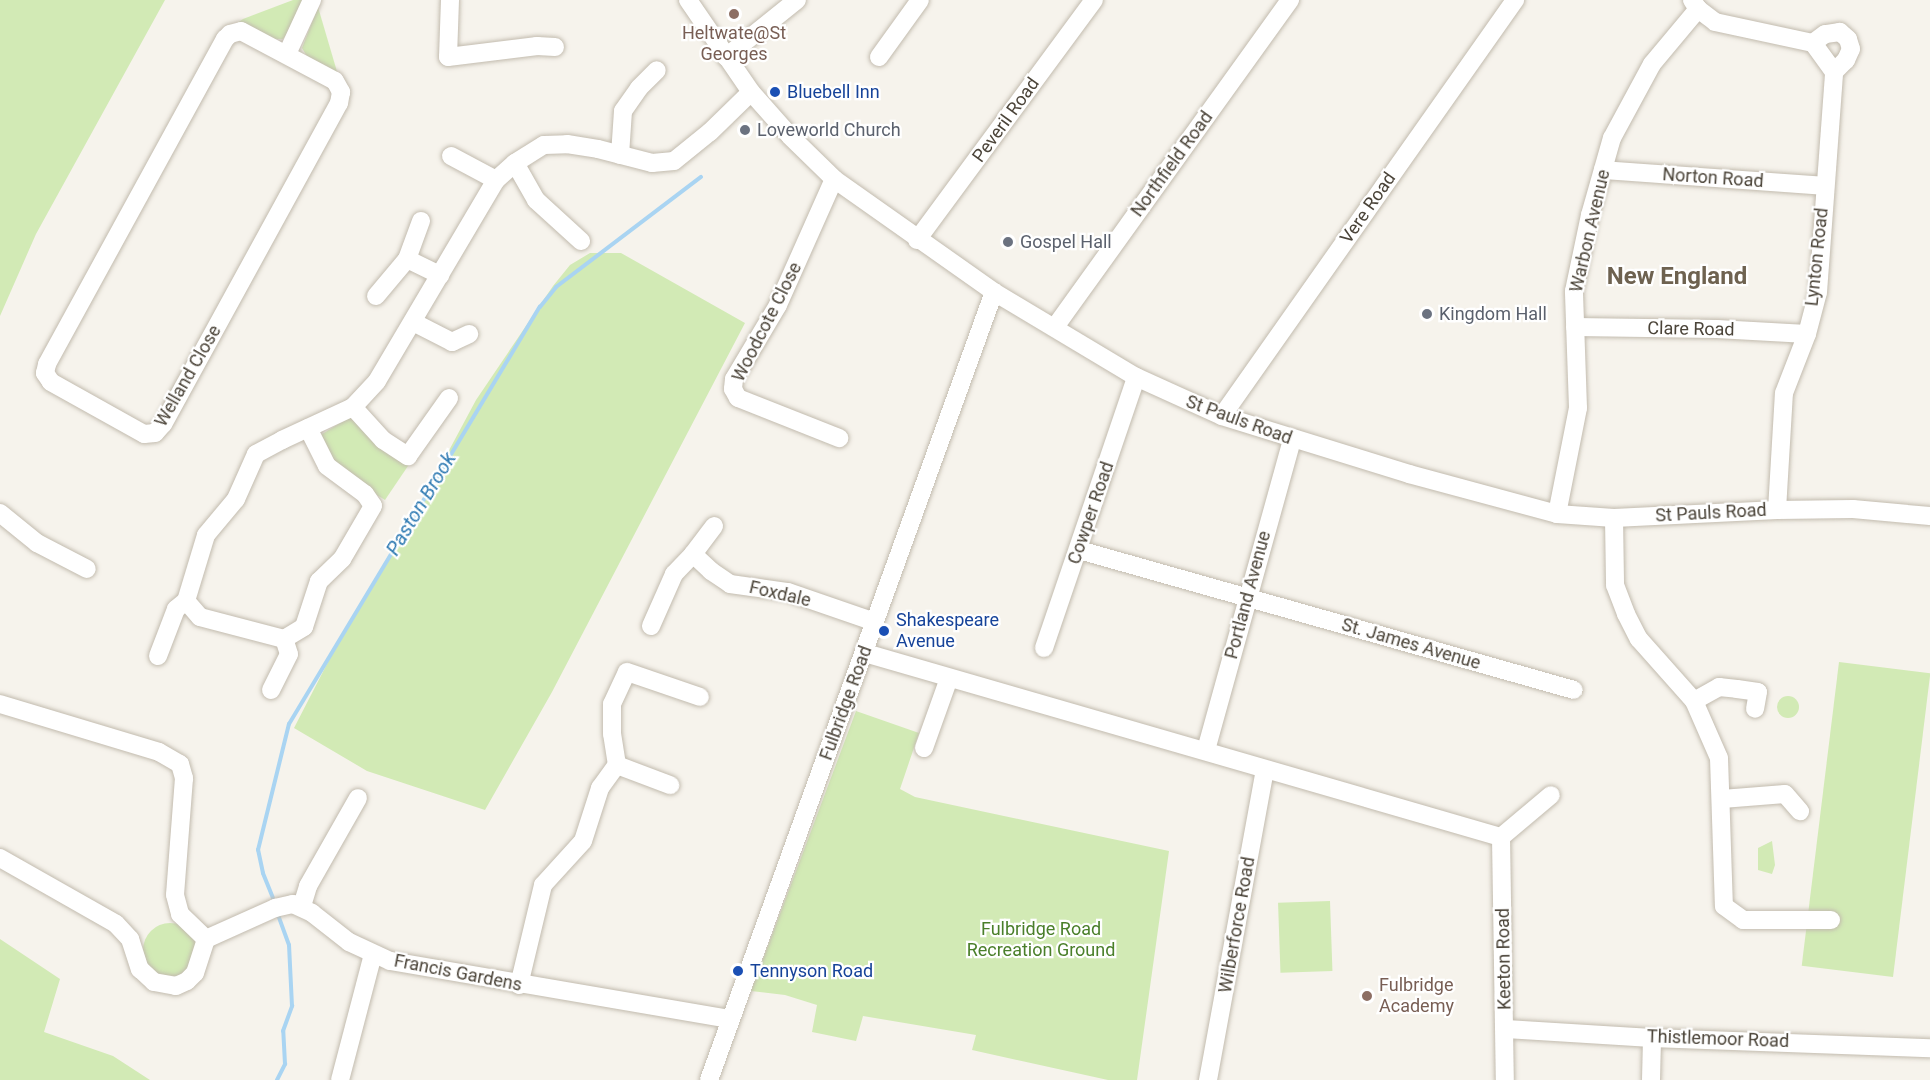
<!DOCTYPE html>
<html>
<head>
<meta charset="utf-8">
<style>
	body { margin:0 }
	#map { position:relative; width:1930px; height:1080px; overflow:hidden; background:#f6f3ec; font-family:Roboto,sans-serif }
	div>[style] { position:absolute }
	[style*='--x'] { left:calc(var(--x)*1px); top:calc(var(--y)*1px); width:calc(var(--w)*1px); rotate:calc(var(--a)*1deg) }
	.green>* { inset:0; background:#d2eab5; transform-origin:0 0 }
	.round { border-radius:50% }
	.stream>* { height:4px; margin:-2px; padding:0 2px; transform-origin:2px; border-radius:2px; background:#a9d4f2 }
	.roads { filter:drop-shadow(0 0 2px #c2bbae) drop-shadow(0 0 2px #c2bbae) }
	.minor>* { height:18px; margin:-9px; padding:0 9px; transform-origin:9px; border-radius:9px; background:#fff }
	.dots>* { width:16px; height:16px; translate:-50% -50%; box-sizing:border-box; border:3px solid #fff; border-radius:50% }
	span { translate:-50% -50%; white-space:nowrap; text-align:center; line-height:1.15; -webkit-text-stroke:4.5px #fff; paint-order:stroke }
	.education-label { font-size:18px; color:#785e54 }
	.left { translate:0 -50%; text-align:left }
	.transit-label { font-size:18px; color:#164399 }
	.street-label { font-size:18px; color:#4b4439 }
	.worship-label { font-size:18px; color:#5b616d }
	.park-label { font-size:18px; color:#4a7f2a }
	.water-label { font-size:20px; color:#2e7ab2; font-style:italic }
	.district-label { font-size:24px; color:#6e6250; font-weight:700 }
</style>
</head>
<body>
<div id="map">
	<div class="green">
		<div style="clip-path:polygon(0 0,165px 0,36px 234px,0 316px)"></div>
		<div style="clip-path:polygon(293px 0,303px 0,290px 30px,283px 39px,273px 39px,233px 26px,243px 19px)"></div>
		<div style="clip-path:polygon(318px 7px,338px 75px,308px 58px,302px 48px)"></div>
		<div style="clip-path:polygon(590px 253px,621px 253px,745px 323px,552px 692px,485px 810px,367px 771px,294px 728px,345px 629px,424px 497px,476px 400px,553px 286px,570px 265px)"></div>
		<div style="clip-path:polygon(353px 415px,410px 463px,385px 500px,340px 472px,319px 436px)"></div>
		<div style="left:1839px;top:662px;width:92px;height:306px;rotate:7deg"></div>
		<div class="round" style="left:1777px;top:696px;width:22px;height:22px"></div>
		<div style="clip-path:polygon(856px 711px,919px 733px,900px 789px,915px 797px,1169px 851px,1137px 1080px,1108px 1080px,972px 1050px,976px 1035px,863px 1016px,856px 1041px,812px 1032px,817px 1005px,785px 995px,751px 991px)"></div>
		<div style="clip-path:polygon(1772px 841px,1775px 865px,1772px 874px,1758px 870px,1758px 848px)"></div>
		<div style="left:1330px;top:901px;width:70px;height:52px;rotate:88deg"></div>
		<div class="round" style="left:143px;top:923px;width:54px;height:54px"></div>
		<div style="clip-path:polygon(0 939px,60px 979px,44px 1032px,113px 1056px,150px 1080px,0 1080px)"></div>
	</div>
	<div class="stream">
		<div style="--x:273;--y:898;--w:27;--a:-112"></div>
		<div style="--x:263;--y:873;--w:24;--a:-102"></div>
		<div style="--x:258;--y:850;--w:130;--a:-76.2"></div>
		<div style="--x:289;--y:724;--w:487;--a:-59"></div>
		<div style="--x:540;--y:307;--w:26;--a:-51"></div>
		<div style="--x:556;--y:287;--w:182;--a:-37.2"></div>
		<div style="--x:277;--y:1080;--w:18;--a:-63"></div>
		<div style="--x:285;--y:1064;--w:33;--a:-93"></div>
		<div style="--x:283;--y:1031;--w:27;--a:-70"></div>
		<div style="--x:292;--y:1006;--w:61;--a:-92.8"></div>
		<div style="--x:289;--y:945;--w:30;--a:-110"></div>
	</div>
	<div class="roads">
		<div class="minor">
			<div style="--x:450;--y:0;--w:57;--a:92"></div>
			<div style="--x:448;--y:57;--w:90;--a:-7"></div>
			<div style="--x:537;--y:46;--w:18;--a:3"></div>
			<div style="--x:688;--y:0;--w:112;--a:55.6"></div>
			<div style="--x:751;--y:92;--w:59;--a:48.4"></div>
			<div style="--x:790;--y:136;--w:62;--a:44.3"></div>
			<div style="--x:834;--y:179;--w:196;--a:35.2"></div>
			<div style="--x:994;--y:292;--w:165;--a:30.9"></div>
			<div style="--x:1136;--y:377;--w:94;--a:24.4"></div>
			<div style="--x:1222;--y:416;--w:196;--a:17.2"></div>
			<div style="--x:1409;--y:474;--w:153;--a:15.1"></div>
			<div style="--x:1557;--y:514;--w:57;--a:4"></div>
			<div style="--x:1614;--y:518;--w:163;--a:-2.8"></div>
			<div style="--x:1777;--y:510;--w:76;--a:-0.8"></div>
			<div style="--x:1853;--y:509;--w:77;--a:5.2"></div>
			<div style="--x:1692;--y:0;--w:11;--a:56"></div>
			<div style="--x:1698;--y:9;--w:21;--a:37"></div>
			<div style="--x:1715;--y:22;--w:100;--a:12.1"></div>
			<div style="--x:1813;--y:43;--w:36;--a:54"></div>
			<div style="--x:1834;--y:72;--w:17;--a:-45"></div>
			<div style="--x:1846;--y:60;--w:12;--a:-66"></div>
			<div style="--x:1851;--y:49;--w:10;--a:-107"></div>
			<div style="--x:1848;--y:39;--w:11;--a:-139"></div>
			<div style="--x:1840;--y:32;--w:15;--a:172"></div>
			<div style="--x:1825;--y:34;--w:15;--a:143"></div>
			<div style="--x:241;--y:31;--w:106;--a:28"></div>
			<div style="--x:335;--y:81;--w:13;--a:61"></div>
			<div style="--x:341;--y:92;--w:11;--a:100"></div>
			<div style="--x:339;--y:103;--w:366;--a:118.7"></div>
			<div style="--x:163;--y:424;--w:12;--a:132"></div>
			<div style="--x:155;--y:433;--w:11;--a:175"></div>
			<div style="--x:144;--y:434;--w:107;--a:-150.8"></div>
			<div style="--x:51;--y:382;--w:11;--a:-124"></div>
			<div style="--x:45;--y:373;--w:9;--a:-77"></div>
			<div style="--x:47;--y:364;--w:371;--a:-61.3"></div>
			<div style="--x:225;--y:39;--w:7;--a:-45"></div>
			<div style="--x:230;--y:34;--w:11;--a:-15"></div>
			<div style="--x:287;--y:54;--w:60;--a:-65.2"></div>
			<div style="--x:726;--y:57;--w:91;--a:-38.8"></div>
			<div style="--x:879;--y:57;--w:70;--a:-54.3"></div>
			<div style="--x:620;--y:155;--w:44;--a:-86.1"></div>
			<div style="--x:623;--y:111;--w:28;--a:-55"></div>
			<div style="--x:639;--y:88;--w:25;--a:-45"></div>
			<div style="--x:451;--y:156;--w:51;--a:28.1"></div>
			<div style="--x:515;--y:163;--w:43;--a:60.4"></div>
			<div style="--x:536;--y:200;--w:61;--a:42.3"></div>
			<div style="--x:1603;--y:170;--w:222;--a:4.1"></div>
			<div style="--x:834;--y:179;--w:138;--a:114"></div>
			<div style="--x:778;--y:305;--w:86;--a:120.7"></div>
			<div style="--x:734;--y:379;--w:10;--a:96"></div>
			<div style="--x:733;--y:389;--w:10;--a:61"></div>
			<div style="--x:738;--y:398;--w:109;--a:21.6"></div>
			<div style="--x:421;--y:221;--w:40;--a:110.2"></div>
			<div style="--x:407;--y:259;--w:37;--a:26"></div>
			<div style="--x:917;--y:240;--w:298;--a:-53.6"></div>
			<div style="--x:376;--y:296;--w:48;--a:-50"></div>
			<div style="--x:413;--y:322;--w:44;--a:27.1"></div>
			<div style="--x:452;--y:342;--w:19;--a:-25"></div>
			<div style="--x:1055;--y:327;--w:403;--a:-54.3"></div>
			<div style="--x:1575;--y:327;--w:142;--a:0.8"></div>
			<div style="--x:1717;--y:329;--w:90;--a:3.2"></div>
			<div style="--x:353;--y:407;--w:45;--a:47.7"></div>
			<div style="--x:383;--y:440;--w:30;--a:33"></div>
			<div style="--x:408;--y:456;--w:71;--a:-54.7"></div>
			<div style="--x:1222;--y:416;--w:509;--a:-54.84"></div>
			<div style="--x:308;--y:428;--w:42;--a:63.4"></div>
			<div style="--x:327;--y:466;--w:47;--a:36.4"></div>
			<div style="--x:365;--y:494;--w:14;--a:56"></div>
			<div style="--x:373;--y:506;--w:61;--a:120.3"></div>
			<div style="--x:342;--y:559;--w:32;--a:136"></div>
			<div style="--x:319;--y:581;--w:48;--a:108.1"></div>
			<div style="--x:304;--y:627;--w:23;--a:149"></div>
			<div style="--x:284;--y:639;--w:87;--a:-165.3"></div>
			<div style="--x:200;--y:617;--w:21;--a:-131"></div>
			<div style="--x:186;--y:601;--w:69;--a:-73.1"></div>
			<div style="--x:206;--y:535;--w:47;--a:-50.2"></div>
			<div style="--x:236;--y:499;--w:49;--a:-66"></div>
			<div style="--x:256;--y:454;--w:30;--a:-28"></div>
			<div style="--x:282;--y:440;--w:78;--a:-24.9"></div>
			<div style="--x:353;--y:407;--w:35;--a:-47"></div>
			<div style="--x:377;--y:381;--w:234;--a:-59.4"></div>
			<div style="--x:496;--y:180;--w:25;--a:-42"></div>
			<div style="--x:515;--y:163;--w:34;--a:-32"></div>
			<div style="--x:544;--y:145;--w:23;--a:-2"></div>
			<div style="--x:567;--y:144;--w:31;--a:9"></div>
			<div style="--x:598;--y:149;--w:56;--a:14.5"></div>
			<div style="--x:652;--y:163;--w:22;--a:-5"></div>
			<div style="--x:674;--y:161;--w:46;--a:-38.9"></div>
			<div style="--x:710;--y:132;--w:57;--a:-44.3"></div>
			<div style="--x:1777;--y:510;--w:117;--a:-86.6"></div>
			<div style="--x:1784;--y:393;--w:63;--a:-68.7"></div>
			<div style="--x:1807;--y:334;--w:43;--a:-75.3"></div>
			<div style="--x:1818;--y:292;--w:221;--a:-85.8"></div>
			<div style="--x:0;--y:513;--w:48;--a:39"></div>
			<div style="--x:37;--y:543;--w:56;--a:27.5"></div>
			<div style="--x:1557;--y:514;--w:108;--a:-78.8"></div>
			<div style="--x:1578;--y:408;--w:117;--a:-92"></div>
			<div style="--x:1574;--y:291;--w:78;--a:-78.1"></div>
			<div style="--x:1590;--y:215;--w:80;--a:-74.1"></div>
			<div style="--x:1612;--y:138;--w:84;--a:-61.6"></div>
			<div style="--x:1652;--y:64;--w:72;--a:-50.1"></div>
			<div style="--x:1614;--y:518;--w:67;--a:89.1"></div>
			<div style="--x:1615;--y:585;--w:31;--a:69"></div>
			<div style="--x:1626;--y:614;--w:28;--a:63"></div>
			<div style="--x:1639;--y:639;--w:83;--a:48.4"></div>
			<div style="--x:1694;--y:701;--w:62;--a:66.3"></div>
			<div style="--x:1719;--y:758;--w:148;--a:88.1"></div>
			<div style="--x:1724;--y:906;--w:24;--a:36"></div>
			<div style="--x:1743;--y:920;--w:88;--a:0"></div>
			<div style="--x:1079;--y:550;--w:514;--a:15.79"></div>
			<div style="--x:693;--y:554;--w:25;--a:43"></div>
			<div style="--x:711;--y:571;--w:23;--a:34"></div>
			<div style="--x:730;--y:584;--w:59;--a:7.9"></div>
			<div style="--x:788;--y:592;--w:92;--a:19"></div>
			<div style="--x:651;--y:626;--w:57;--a:-66.1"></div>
			<div style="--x:674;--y:574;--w:28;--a:-46"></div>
			<div style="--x:693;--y:554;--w:35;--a:-53"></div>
			<div style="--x:1044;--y:648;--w:286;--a:-71.2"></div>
			<div style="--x:865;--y:653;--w:662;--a:16.14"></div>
			<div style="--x:158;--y:656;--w:50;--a:-69"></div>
			<div style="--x:176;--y:609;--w:13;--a:-39"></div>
			<div style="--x:271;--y:690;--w:40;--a:-63.4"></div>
			<div style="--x:289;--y:654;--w:16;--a:-108"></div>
			<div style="--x:1694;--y:701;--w:29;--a:-29"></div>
			<div style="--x:1719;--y:687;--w:18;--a:6"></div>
			<div style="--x:1737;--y:689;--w:21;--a:8"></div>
			<div style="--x:1758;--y:692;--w:17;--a:100"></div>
			<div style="--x:0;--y:704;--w:166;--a:16.8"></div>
			<div style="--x:159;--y:752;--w:24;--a:30"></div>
			<div style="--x:180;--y:764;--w:15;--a:74"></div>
			<div style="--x:184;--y:778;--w:117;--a:94.4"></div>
			<div style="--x:175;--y:895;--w:20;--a:75"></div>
			<div style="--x:180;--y:914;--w:36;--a:44"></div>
			<div style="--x:924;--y:748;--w:74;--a:-70.3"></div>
			<div style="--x:1206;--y:750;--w:323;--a:-74.5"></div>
			<div style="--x:617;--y:765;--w:57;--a:20.7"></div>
			<div style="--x:1722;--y:799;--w:63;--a:-4.5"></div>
			<div style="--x:1785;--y:794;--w:23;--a:49"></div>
			<div style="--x:1501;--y:837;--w:243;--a:89.1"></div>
			<div style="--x:1501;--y:837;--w:65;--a:-40"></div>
			<div style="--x:0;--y:858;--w:133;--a:29.6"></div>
			<div style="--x:116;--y:924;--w:21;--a:47"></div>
			<div style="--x:130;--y:939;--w:32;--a:72"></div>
			<div style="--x:140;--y:969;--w:19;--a:43"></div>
			<div style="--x:154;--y:982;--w:22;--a:10"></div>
			<div style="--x:176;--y:986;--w:12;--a:-24"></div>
			<div style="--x:187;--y:981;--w:11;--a:-45"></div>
			<div style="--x:195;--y:973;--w:36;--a:-72"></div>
			<div style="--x:302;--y:906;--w:21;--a:-73"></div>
			<div style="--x:308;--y:886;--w:101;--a:-60.4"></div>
			<div style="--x:206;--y:939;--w:76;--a:-24.2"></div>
			<div style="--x:275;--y:908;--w:18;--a:-13"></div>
			<div style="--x:293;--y:904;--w:21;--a:25"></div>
			<div style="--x:312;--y:913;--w:47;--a:38.1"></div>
			<div style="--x:349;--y:942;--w:45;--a:24.9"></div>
			<div style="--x:390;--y:961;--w:345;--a:9.7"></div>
			<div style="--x:519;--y:985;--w:103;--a:-76.5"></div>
			<div style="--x:543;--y:885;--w:59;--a:-47.7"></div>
			<div style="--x:583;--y:841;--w:56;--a:-72.2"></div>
			<div style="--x:600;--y:788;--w:29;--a:-54"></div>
			<div style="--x:617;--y:765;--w:31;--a:-99"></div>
			<div style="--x:612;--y:734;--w:30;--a:-90"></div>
			<div style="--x:612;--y:704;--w:35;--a:-65"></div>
			<div style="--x:627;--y:672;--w:77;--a:18.9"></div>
			<div style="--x:1506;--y:1029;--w:146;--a:3.5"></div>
			<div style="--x:1652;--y:1038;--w:278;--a:2.1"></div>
			<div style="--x:340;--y:1080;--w:130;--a:-75.3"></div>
			<div style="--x:709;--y:1080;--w:838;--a:-70.12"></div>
			<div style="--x:1208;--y:1080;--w:315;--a:-79.6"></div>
			<div style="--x:1651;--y:1080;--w:42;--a:-88.6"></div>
		</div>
	</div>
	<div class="dots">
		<div style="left:734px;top:14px;background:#8d6e63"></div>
		<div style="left:775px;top:92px;background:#1a4fb4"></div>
		<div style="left:745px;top:130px;background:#6b7280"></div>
		<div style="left:1008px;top:242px;background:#6b7280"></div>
		<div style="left:1427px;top:314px;background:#6b7280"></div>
		<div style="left:884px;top:631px;background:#1a4fb4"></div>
		<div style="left:738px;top:971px;background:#1a4fb4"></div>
		<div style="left:1367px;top:996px;background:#8d6e63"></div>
	</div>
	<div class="education-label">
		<span style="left:734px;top:44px">Heltwate@St<br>Georges</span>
		<span class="left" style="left:1379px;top:996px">Fulbridge<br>Academy</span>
	</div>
	<div class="transit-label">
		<span class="left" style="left:787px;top:92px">Bluebell Inn</span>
		<span class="left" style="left:896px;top:631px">Shakespeare<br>Avenue</span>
		<span class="left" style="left:750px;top:971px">Tennyson Road</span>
	</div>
	<div class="street-label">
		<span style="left:1006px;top:120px;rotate:-54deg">Peveril Road</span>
		<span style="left:1172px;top:164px;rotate:-54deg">Northfield Road</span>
		<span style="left:1713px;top:178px;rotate:4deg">Norton Road</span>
		<span style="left:1368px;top:208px;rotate:-55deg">Vere Road</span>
		<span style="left:1590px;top:231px;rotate:-77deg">Warbon Avenue</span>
		<span style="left:1817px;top:257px;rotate:-84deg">Lynton Road</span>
		<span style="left:767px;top:322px;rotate:-63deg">Woodcote Close</span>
		<span style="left:1691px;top:329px;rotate:1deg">Clare Road</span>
		<span style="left:188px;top:376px;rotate:-60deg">Welland Close</span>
		<span style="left:1239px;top:420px;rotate:20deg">St Pauls Road</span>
		<span style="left:1091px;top:513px;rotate:-71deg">Cowper Road</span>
		<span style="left:1711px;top:513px;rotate:-3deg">St Pauls Road</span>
		<span style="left:780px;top:594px;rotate:13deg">Foxdale</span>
		<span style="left:1248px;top:595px;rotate:-75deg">Portland Avenue</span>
		<span style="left:1411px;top:644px;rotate:16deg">St. James Avenue</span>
		<span style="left:846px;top:703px;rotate:-70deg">Fulbridge Road</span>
		<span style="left:1237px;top:925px;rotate:-80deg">Wilberforce Road</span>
		<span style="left:1504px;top:959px;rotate:-91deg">Keeton Road</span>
		<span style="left:458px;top:973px;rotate:11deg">Francis Gardens</span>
		<span style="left:1718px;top:1039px;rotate:2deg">Thistlemoor Road</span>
	</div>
	<div class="worship-label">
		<span class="left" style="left:757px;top:130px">Loveworld Church</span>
		<span class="left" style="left:1020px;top:242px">Gospel Hall</span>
		<span class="left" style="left:1439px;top:314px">Kingdom Hall</span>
	</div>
	<div class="park-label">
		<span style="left:1041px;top:940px">Fulbridge Road<br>Recreation Ground</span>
	</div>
	<div class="water-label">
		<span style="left:421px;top:504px;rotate:-59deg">Paston Brook</span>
	</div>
	<div class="district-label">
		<span style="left:1677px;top:277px">New England</span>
	</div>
</div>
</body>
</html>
